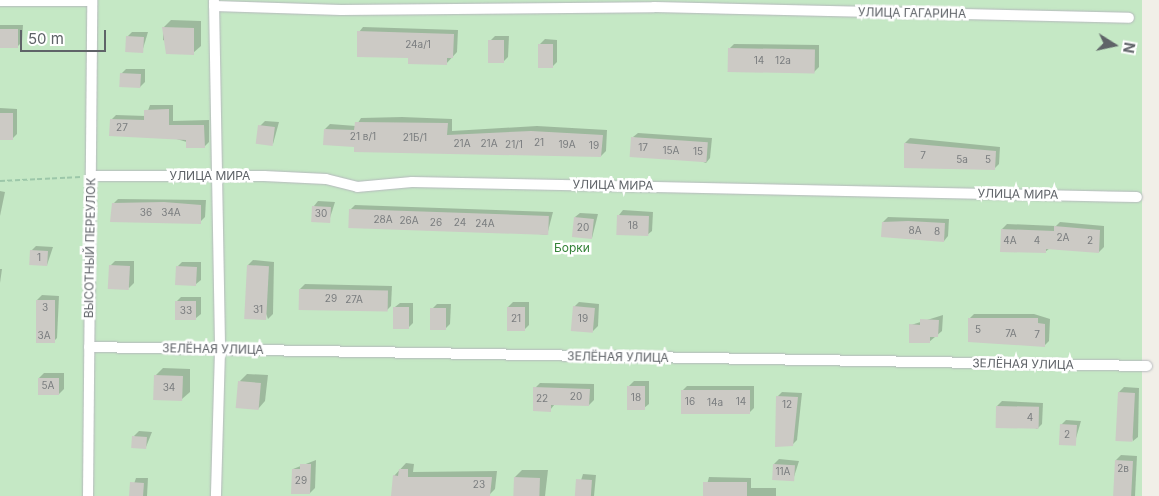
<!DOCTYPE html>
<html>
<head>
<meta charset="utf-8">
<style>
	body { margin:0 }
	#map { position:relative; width:1159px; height:496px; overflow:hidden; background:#f1efe8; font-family:Inter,sans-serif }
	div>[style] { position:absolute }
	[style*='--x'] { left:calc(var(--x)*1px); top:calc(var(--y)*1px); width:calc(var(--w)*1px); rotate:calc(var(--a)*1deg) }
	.green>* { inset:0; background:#c5e8c5; transform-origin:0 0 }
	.shadow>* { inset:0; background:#0003 }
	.building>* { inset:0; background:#cccac5; transform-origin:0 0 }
	.path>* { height:2px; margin-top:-1px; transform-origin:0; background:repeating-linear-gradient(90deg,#9cc7a9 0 5px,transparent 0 7.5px) }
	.roads { filter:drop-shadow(0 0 1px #b5b8bc) drop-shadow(0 0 1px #b5b8bc) }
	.street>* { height:10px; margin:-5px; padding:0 5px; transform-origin:5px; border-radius:5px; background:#fff }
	span { translate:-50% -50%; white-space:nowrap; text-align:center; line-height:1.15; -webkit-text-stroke:5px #fff; paint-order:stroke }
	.number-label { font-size:10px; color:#7a7d7f }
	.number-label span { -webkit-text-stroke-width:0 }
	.street-label { font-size:12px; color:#5f6368 }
	.park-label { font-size:12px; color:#348238 }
	.north { position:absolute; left:1089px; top:20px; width:50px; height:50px; -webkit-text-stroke:4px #fff; paint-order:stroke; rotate:100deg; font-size:14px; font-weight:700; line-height:20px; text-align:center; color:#5f6368 }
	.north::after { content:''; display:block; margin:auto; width:18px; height:22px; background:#5f6368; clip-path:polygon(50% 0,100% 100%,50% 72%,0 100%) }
	.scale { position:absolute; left:20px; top:30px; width:86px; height:22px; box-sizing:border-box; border:2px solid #5f6368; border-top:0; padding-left:6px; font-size:15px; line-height:18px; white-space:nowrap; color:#5f6368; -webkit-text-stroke:4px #fff; paint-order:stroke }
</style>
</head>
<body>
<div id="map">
	<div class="green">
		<div style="left:0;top:0;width:1142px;height:496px"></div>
	</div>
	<div class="shadow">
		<div style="clip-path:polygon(171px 20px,201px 21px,201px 46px,193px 53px,163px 40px,163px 28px)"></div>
		<div style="clip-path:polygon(0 25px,23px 25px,22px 42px,17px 47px,0 47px)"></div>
		<div style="clip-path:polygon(363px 27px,458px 30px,457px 52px,446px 64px,409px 57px,359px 32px)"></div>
		<div style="clip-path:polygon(132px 32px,148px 32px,142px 52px,127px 37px)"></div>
		<div style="clip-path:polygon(495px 36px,509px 36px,508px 57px,503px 62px,490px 41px)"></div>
		<div style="clip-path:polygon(545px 39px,557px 40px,557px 62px,552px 67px,540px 44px)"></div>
		<div style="clip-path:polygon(734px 44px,819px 45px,819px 67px,814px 72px,729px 49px)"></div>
		<div style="clip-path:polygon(126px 69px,145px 69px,145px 82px,140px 87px,121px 74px)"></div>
		<div style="clip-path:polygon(150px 105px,173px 105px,173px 121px,209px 120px,209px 142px,204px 147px,111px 120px,116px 115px,146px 116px)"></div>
		<div style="clip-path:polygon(0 108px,17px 109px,17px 134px,12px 139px,0 139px)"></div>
		<div style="clip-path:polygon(402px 117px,452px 119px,452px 131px,537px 126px,607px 130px,606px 151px,601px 156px,356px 145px,325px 129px,330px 124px,356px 126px,361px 118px)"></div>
		<div style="clip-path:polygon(265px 121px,279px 122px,273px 144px,260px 126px)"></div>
		<div style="clip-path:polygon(638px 133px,712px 138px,710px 158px,706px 163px,633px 137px)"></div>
		<div style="clip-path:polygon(910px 138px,1000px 147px,999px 164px,994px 169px,905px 143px)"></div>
		<div style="clip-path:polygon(0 191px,5px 192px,0 216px)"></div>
		<div style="clip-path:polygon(118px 199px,206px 200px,205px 217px,200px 222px,113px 204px)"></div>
		<div style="clip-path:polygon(318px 201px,335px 202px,329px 221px,314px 206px)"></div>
		<div style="clip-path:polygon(355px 205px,553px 212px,547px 235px,350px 210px)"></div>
		<div style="clip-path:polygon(623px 210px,653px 212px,652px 231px,647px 235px,619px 215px)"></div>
		<div style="clip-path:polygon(580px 213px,598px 214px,592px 238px,575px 217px)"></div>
		<div style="clip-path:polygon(888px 217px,949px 219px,948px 236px,944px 241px,883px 222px)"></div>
		<div style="clip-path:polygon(1060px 222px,1104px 226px,1104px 247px,1099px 252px,1050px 248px,1045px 252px,1002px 229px,1007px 224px,1056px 226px)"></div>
		<div style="clip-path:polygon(36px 246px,53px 247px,47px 265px,31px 251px)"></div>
		<div style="clip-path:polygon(253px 260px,274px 262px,273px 314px,268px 319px,248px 265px)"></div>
		<div style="clip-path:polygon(115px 261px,134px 261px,134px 283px,129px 288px,110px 266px)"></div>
		<div style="clip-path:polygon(182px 262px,201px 262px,201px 280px,196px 284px,177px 267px)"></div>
		<div style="clip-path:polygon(0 269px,2px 269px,0 283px)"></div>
		<div style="clip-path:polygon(305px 284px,392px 286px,391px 306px,386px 311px,300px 289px)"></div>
		<div style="clip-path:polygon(42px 295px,59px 296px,57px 338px,52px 343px,37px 300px)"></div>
		<div style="clip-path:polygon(181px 297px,201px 297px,201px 314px,196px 318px,176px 302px)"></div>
		<div style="clip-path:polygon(513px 302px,529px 302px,529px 325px,524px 330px,508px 307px)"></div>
		<div style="clip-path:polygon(579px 302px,599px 304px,598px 326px,593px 331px,574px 307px)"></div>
		<div style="clip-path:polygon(400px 303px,413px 303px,413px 323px,408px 328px,395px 307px)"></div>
		<div style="clip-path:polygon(437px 304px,451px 304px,450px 324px,445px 329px,432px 309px)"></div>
		<div style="clip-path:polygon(974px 314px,1034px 314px,1050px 319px,1049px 341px,1044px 346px,969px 319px)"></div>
		<div style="clip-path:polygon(943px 315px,942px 331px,929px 342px,911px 325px)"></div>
		<div style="clip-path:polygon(163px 368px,190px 369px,190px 392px,182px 399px,155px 376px)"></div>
		<div style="clip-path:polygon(44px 373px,64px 373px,64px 389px,59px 394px,39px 378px)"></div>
		<div style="clip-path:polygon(247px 374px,268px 375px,265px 401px,258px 409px,240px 381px)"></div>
		<div style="clip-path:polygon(634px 381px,649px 381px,649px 404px,644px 408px,629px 386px)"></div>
		<div style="clip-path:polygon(540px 383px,594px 384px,594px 400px,589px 405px,555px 404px,550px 410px,535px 388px)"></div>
		<div style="clip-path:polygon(687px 386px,754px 386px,754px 408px,749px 413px,682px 391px)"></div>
		<div style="clip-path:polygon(1124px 387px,1139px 388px,1138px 437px,1133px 441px,1119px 392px)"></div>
		<div style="clip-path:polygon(782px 392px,802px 393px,797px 440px,792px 445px,777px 397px)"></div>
		<div style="clip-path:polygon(1002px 401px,1043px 403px,1042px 424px,1037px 429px,997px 406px)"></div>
		<div style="clip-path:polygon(1066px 420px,1081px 421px,1074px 445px,1061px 425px)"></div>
		<div style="clip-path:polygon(139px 431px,152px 432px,146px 447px,134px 436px)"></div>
		<div style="clip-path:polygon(1121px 455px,1137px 456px,1135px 496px,1115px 496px,1116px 460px)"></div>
		<div style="clip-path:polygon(779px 459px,799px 461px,793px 480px,774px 464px)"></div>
		<div style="clip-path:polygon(316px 460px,315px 488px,310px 493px,293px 469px)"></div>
		<div style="clip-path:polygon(406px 463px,414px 464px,413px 472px,497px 471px,495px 489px,489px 495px,394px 476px)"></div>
		<div style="clip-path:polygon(522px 470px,548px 470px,545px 496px,514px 496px,515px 477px)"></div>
		<div style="clip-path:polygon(583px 474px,596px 475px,594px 496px,576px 496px)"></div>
		<div style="clip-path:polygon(709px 477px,751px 478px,751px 488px,776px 488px,776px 496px,704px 496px)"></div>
		<div style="clip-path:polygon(136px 478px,148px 478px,147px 496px,130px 496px)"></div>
	</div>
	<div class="building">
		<div style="clip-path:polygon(162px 27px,194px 28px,194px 55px,166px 54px)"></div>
		<div style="left:0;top:29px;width:18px;height:19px"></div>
		<div style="clip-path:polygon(357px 31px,454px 34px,453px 58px,447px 58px,447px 65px,408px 64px,408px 58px,357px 57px)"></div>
		<div style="left:126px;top:36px;width:18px;height:16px;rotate:3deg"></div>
		<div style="left:488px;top:40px;width:16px;height:23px"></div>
		<div style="left:538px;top:44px;width:15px;height:24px"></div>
		<div style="left:728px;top:48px;width:87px;height:24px;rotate:1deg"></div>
		<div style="left:120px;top:73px;width:21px;height:14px;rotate:3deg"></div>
		<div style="clip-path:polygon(169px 109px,169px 125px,204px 125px,205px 148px,186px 148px,186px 140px,109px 136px,110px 119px,144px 120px,144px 110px)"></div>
		<div style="left:0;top:113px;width:13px;height:27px"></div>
		<div style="clip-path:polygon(355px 122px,448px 123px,447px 135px,531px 131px,603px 135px,601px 157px,354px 152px,354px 147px,323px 145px,324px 129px,354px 130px)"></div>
		<div style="left:258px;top:125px;width:17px;height:19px;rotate:7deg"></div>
		<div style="left:631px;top:137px;width:77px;height:20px;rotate:4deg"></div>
		<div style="clip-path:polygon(904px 143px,996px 151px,995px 170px,904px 168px)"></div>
		<div style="clip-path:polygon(164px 202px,201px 205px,201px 224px,110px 222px,112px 203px)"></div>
		<div style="left:312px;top:206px;width:19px;height:16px;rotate:3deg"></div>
		<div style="left:349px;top:209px;width:200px;height:19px;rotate:2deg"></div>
		<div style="left:617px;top:215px;width:32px;height:20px;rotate:2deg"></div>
		<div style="left:574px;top:217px;width:20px;height:20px;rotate:6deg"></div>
		<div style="clip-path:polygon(908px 221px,945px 223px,944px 242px,881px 237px,882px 222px)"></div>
		<div style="clip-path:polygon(1054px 226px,1100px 230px,1099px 253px,1046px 249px,1046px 253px,1000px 252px,1001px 229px,1054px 231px)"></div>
		<div style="left:30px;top:250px;width:18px;height:15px;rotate:3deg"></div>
		<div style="left:109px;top:265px;width:21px;height:24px;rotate:3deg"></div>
		<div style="left:247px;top:265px;width:22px;height:54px;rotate:3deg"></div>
		<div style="left:176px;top:266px;width:21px;height:19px;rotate:3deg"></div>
		<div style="left:299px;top:289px;width:89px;height:21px;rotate:1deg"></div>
		<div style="left:36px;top:300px;width:19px;height:43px"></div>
		<div style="left:196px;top:301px;width:19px;height:21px;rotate:90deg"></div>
		<div style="left:573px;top:306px;width:22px;height:25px;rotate:5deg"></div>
		<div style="left:393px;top:307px;width:16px;height:22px"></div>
		<div style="left:507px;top:307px;width:18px;height:24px"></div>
		<div style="left:430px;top:308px;width:16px;height:22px"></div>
		<div style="clip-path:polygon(968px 318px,1038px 318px,1038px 323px,1045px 324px,1045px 347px,968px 342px)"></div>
		<div style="clip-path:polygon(920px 319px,939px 320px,938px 337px,930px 337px,930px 343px,909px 343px,909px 324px,920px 325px)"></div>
		<div style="left:154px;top:375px;width:29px;height:25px;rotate:2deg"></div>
		<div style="left:38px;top:378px;width:21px;height:17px"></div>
		<div style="left:238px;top:381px;width:23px;height:27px;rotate:5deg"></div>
		<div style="left:627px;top:386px;width:18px;height:24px"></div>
		<div style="clip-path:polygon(533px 387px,590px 389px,589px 406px,551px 405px,551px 412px,533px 411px)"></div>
		<div style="left:681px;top:390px;width:69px;height:24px"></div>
		<div style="left:1118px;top:392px;width:17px;height:49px;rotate:3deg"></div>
		<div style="clip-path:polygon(776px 396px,798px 397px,793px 446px,775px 447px)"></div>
		<div style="left:996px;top:406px;width:43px;height:22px;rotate:1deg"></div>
		<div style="left:1060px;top:424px;width:17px;height:21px;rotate:3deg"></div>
		<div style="left:132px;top:436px;width:15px;height:12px;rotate:4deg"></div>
		<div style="left:1115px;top:460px;width:18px;height:36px;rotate:3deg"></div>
		<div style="clip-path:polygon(300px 464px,311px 464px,310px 494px,291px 494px,292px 469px,300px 469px)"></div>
		<div style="left:773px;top:464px;width:22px;height:16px;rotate:3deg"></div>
		<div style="clip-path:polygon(399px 469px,408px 469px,408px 477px,492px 477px,490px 496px,391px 496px,393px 475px,398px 476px)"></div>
		<div style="left:514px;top:477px;width:26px;height:19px;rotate:2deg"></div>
		<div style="left:576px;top:479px;width:16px;height:17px;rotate:4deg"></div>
		<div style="left:130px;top:482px;width:14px;height:14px;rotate:4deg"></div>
		<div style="left:703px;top:482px;width:44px;height:14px"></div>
	</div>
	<div class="path">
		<div style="--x:0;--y:181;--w:81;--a:-2.8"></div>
	</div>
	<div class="roads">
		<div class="street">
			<div style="--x:0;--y:1;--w:92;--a:0"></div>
			<div style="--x:214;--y:1;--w:349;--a:89"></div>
			<div style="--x:220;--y:350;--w:146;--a:91.6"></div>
			<div style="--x:214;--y:6;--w:127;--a:1.8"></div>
			<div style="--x:341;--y:10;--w:313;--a:-0.5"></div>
			<div style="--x:654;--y:7;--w:475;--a:1.3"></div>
			<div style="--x:91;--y:176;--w:173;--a:0"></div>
			<div style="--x:264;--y:176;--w:62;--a:2.8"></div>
			<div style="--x:326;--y:179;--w:32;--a:14"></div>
			<div style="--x:357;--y:187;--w:55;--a:-5.2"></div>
			<div style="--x:412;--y:182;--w:725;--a:1.19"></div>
			<div style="--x:89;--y:347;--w:1058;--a:1.03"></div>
			<div style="--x:88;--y:496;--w:496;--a:-89.5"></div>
		</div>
	</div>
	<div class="number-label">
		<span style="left:418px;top:45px">24а/1</span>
		<span style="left:759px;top:61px">14</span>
		<span style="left:783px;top:61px">12а</span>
		<span style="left:122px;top:128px">27</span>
		<span style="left:363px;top:137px">21 в/1</span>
		<span style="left:415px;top:138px">21Б/1</span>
		<span style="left:539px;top:143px">21</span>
		<span style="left:462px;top:144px">21А</span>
		<span style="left:489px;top:144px">21А</span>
		<span style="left:514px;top:145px">21/1</span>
		<span style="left:567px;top:145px">19А</span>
		<span style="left:594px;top:146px">19</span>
		<span style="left:643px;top:148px">17</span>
		<span style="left:671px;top:151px">15А</span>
		<span style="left:698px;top:152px">15</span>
		<span style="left:923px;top:156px">7</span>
		<span style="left:962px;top:160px">5а</span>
		<span style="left:988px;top:160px">5</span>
		<span style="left:146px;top:213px">36</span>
		<span style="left:171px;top:213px">34А</span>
		<span style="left:321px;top:214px">30</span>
		<span style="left:383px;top:220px">28А</span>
		<span style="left:409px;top:221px">26А</span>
		<span style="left:436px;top:223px">26</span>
		<span style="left:460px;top:223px">24</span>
		<span style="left:485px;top:224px">24А</span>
		<span style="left:633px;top:226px">18</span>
		<span style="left:583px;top:228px">20</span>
		<span style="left:915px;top:231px">8А</span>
		<span style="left:937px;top:232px">8</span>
		<span style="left:1063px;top:238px">2А</span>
		<span style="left:1010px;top:241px">4А</span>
		<span style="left:1037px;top:241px">4</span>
		<span style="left:1090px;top:241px">2</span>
		<span style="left:39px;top:258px">1</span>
		<span style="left:331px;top:299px">29</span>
		<span style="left:354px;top:300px">27А</span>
		<span style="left:45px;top:308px">3</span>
		<span style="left:258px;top:310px">31</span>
		<span style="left:186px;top:311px">33</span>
		<span style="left:516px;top:319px">21</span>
		<span style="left:583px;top:319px">19</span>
		<span style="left:978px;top:330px">5</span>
		<span style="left:1011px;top:334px">7А</span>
		<span style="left:1037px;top:335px">7</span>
		<span style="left:44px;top:336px">3А</span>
		<span style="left:48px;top:386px">5А</span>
		<span style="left:169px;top:388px">34</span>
		<span style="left:576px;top:397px">20</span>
		<span style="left:636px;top:398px">18</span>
		<span style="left:542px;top:399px">22</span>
		<span style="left:690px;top:402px">16</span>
		<span style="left:741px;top:402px">14</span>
		<span style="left:715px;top:403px">14а</span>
		<span style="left:787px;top:405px">12</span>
		<span style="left:1030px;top:418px">4</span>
		<span style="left:1067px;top:435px">2</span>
		<span style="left:1123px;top:469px">2в</span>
		<span style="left:783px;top:472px">11А</span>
		<span style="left:301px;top:481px">29</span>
		<span style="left:479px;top:485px">23</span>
	</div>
	<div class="street-label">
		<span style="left:912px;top:13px;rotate:1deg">УЛИЦА ГАГАРИНА</span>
		<span style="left:210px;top:176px">УЛИЦА МИРА</span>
		<span style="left:613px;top:185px;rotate:1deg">УЛИЦА МИРА</span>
		<span style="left:1018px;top:194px;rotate:1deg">УЛИЦА МИРА</span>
		<span style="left:90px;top:248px;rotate:-89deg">ВЫСОТНЫЙ ПЕРЕУЛОК</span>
		<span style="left:213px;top:349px;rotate:1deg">ЗЕЛЁНАЯ УЛИЦА</span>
		<span style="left:618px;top:357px;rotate:1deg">ЗЕЛЁНАЯ УЛИЦА</span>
		<span style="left:1023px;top:364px;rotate:1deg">ЗЕЛЁНАЯ УЛИЦА</span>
	</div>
	<div class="park-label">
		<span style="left:572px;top:248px">Борки</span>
	</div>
	<div class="north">N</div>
	<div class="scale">50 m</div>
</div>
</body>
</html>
